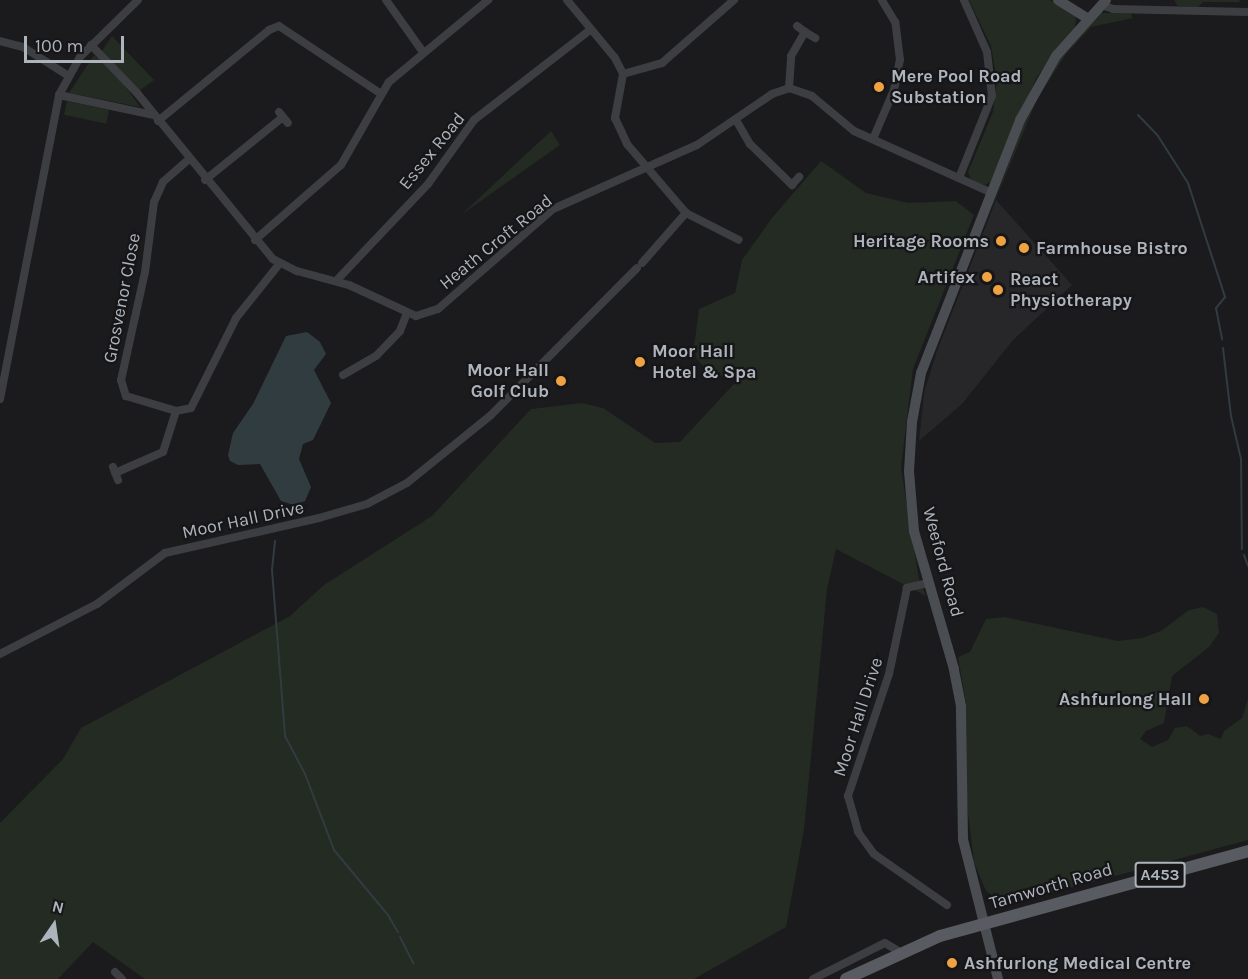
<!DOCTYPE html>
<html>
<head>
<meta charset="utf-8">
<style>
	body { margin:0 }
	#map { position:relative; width:1248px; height:979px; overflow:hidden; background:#1b1b1d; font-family:Karla,sans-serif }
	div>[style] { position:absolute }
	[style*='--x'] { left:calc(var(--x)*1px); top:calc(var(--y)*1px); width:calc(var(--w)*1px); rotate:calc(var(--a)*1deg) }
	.built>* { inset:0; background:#27272a }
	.green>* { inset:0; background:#232b23; transform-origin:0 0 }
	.water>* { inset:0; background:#313c41 }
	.stream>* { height:2px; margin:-1px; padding:0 1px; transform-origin:1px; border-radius:1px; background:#313c41 }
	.street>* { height:8px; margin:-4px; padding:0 4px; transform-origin:4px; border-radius:4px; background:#3c3e42 }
	.secondary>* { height:10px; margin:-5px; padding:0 5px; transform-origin:5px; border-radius:5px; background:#4a4d52 }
	.primary>* { height:12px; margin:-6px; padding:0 6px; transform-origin:6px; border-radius:6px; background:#585b61 }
	.dots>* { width:16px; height:16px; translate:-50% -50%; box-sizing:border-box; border:3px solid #161618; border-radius:50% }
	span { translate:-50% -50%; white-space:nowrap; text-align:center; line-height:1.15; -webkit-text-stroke:4.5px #161618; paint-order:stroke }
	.shield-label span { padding:2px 4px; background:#161618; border:2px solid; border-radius:4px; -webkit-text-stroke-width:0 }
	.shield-label { font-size:16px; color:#aeb4bc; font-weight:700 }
	.poi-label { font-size:18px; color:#aeb4bc; font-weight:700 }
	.left { translate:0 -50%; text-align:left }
	.right { translate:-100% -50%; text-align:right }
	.street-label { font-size:18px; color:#aeb4bc }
	.north { position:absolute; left:24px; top:895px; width:60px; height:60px; -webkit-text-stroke:4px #161618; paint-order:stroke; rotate:13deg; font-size:16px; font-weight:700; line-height:24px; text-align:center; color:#aeb4bc }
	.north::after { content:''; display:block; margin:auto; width:21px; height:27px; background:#aeb4bc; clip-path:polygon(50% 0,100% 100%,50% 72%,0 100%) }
	.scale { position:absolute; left:24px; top:36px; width:100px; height:27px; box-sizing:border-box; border:3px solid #aeb4bc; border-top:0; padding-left:8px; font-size:18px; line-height:21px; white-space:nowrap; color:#aeb4bc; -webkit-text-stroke:4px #161618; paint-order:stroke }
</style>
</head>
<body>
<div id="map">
	<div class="built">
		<div style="clip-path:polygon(996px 200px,1072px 285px,1013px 340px,962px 404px,919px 441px,924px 393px,937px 351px)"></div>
	</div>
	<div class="green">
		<div style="clip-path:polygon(969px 0,1050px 0,1074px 13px,1076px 20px,1075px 27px,1037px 77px,991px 182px,985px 185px,971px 180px,968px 172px,993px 112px,997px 81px,991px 46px)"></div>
		<div style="clip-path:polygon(1174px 0,1239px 0,1240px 2px,1203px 2px,1198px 7px,1178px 6px)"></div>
		<div style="clip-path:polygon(1099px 13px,1131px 13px,1133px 18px,1091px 27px,1066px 54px,1037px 99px,990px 213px,1031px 105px,1053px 65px)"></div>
		<div style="clip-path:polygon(112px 36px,154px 80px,139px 91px,102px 51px)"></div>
		<div style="clip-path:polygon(94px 55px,118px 76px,140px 107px,69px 93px)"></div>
		<div style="left:67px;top:101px;width:43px;height:14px;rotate:12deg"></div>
		<div style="clip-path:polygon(551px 131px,560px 145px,461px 215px,509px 170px)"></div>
		<div style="clip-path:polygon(821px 161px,866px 193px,908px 203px,956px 201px,974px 215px,913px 369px,901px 468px,919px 579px,926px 596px,836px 549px,827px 589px,804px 830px,786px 927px,694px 979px,145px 979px,93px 942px,58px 979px,0 979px,0 823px,63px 759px,81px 728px,290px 616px,324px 585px,432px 516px,531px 409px,582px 403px,603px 408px,655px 443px,680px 442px,746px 371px,726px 378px,706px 369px,697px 359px,694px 347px,699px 309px,735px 293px,742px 260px,772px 218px)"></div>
		<div style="clip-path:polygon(1203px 607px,1217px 614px,1219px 633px,1209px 647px,1172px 676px,1164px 723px,1146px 731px,1140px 739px,1152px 747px,1168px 740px,1175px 728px,1187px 726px,1200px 736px,1208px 734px,1221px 739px,1224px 731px,1242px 718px,1248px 699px,1248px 840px,1004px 906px,986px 891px,974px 862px,965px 788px,966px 704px,958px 657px,970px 652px,986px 619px,1004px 617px,1118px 641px,1142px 638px,1161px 631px,1189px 610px)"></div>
	</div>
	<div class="water">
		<div style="clip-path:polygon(307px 332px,320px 342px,326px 354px,314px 370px,331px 403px,313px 440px,303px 444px,299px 459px,311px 487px,305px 501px,294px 505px,281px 501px,260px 464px,238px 465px,230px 461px,228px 455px,233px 433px,253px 404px,286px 336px)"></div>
	</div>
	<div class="stream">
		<div style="--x:1138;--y:115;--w:29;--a:46"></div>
		<div style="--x:1158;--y:136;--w:56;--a:57.4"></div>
		<div style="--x:1188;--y:183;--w:120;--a:72"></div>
		<div style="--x:1225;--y:297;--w:14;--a:129"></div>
		<div style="--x:1216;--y:308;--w:32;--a:79"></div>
		<div style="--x:1223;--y:348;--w:68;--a:83.3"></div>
		<div style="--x:1231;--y:416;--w:44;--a:76.9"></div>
		<div style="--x:1241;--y:459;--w:90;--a:89.4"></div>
		<div style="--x:275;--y:541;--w:29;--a:96"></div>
		<div style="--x:272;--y:570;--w:167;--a:85.5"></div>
		<div style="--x:285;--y:736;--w:43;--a:62.2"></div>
		<div style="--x:305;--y:774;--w:81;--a:69.1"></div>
		<div style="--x:334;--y:850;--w:85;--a:50.3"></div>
		<div style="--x:388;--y:915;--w:20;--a:60"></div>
		<div style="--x:1244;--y:555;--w:12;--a:70"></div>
		<div style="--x:400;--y:937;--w:30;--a:63"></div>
	</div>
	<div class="street">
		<div style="--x:386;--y:0;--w:64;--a:54.6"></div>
		<div style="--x:567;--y:0;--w:75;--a:50.4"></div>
		<div style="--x:615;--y:58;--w:18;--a:63"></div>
		<div style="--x:623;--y:74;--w:45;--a:100.3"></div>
		<div style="--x:615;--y:118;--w:29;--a:65"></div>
		<div style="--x:627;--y:144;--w:91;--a:49.5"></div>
		<div style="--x:686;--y:213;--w:59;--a:27"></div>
		<div style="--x:1101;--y:5;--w:13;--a:18"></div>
		<div style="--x:1113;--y:9;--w:135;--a:1.3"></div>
		<div style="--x:805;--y:32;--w:12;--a:31"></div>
		<div style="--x:0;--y:41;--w:24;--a:15"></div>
		<div style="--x:23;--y:47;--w:52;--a:32.5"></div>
		<div style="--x:91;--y:45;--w:66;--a:46.2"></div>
		<div style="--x:137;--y:93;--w:215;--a:50.7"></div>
		<div style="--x:273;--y:259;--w:27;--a:27"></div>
		<div style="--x:297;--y:271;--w:54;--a:15.1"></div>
		<div style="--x:349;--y:285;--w:74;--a:24.8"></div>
		<div style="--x:416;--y:316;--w:23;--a:-18"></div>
		<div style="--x:438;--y:309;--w:152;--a:-41"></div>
		<div style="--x:553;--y:209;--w:158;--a:-24"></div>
		<div style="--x:697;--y:145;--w:91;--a:-34.2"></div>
		<div style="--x:772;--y:94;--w:18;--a:-19"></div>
		<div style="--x:789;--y:88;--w:24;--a:19"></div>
		<div style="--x:812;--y:96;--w:55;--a:39.8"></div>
		<div style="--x:854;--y:131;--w:151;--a:24.2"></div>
		<div style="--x:623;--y:74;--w:41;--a:-15.8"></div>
		<div style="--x:662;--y:63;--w:96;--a:-41.2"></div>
		<div style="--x:789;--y:88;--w:32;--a:-86"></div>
		<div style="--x:791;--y:56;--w:28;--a:-60"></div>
		<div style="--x:805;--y:32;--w:10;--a:-143"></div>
		<div style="--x:59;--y:95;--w:96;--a:12"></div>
		<div style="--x:279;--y:112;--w:14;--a:51"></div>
		<div style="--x:736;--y:120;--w:28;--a:60"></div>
		<div style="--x:750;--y:144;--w:59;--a:44.3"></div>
		<div style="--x:792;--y:185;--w:11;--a:-49"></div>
		<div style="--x:158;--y:121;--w:144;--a:-39.3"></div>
		<div style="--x:269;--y:30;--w:11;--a:-22"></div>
		<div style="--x:279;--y:26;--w:121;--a:33.6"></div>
		<div style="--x:873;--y:139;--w:53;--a:-66.8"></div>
		<div style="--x:894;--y:90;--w:31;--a:-79"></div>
		<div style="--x:900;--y:60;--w:38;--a:-97"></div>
		<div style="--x:895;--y:22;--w:26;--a:-121"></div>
		<div style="--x:188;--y:160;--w:33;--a:139"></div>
		<div style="--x:163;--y:182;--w:22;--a:114"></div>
		<div style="--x:154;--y:202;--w:71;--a:97.3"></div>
		<div style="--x:145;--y:272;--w:111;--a:102.5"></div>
		<div style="--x:121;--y:380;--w:17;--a:73"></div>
		<div style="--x:126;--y:396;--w:52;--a:16.7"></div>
		<div style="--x:176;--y:411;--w:15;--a:-11"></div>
		<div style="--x:191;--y:408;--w:101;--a:-63.4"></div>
		<div style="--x:236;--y:318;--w:70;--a:-51.3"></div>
		<div style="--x:959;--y:178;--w:88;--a:-68.1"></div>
		<div style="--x:992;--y:96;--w:44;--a:-96.5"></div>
		<div style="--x:987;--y:52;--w:57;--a:-113.9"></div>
		<div style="--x:205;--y:180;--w:100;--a:-38.9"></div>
		<div style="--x:255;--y:240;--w:114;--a:-41.1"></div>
		<div style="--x:341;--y:165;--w:96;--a:-60"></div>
		<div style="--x:389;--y:82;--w:129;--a:-39.6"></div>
		<div style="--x:642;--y:263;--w:67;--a:-48.7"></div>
		<div style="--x:336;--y:281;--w:134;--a:-46.5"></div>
		<div style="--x:428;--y:184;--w:79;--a:-54.3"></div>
		<div style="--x:474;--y:120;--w:147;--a:-37.8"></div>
		<div style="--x:343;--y:375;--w:39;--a:-30"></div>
		<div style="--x:377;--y:355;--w:33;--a:-46"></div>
		<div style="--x:400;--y:331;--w:19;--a:-69"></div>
		<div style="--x:0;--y:399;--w:310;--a:-79"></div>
		<div style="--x:59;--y:95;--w:43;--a:-61.1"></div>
		<div style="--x:80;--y:57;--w:81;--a:-44.5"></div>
		<div style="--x:113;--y:467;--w:14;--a:69"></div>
		<div style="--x:115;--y:473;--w:52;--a:-23.6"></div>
		<div style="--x:163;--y:452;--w:43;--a:-72.4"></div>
		<div style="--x:928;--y:583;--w:22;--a:167"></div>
		<div style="--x:907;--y:588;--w:88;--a:101.8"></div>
		<div style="--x:889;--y:674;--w:129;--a:108.6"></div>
		<div style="--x:848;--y:796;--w:37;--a:74"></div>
		<div style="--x:858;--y:832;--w:27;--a:54"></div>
		<div style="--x:874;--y:854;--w:89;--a:34.9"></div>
		<div style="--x:0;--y:654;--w:109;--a:-27.3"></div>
		<div style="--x:97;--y:604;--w:85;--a:-36.9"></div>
		<div style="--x:165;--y:553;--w:158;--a:-12.8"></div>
		<div style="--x:319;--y:518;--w:50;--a:-16.3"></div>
		<div style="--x:367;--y:504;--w:45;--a:-27.7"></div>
		<div style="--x:407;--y:483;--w:108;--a:-39"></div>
		<div style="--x:491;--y:415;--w:207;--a:-45.2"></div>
		<div style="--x:115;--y:972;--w:10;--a:45"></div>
		<div style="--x:813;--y:979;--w:80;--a:-26.6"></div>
		<div style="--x:885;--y:943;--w:17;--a:31"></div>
	</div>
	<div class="secondary">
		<div style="--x:1058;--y:0;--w:36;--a:32"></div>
		<div style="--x:998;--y:979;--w:143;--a:-104.1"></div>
		<div style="--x:963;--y:840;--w:134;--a:-90.9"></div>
		<div style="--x:961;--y:706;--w:38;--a:-101"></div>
		<div style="--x:954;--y:669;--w:144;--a:-106.2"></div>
		<div style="--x:914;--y:531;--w:60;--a:-94.8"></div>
		<div style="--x:909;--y:471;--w:49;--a:-86.5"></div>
		<div style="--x:912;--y:422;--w:50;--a:-79.6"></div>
		<div style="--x:921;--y:373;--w:272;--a:-68.6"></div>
		<div style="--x:1020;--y:120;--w:73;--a:-60.6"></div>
		<div style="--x:1056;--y:56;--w:75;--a:-48.2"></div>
	</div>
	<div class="primary">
		<div style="--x:846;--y:979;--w:103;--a:-24.6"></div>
		<div style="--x:940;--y:936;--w:320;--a:-15.4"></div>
	</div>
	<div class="dots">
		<div style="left:879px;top:87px;background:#efa241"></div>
		<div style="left:1001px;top:241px;background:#efa241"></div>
		<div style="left:1024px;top:248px;background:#efa241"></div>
		<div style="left:987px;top:277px;background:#efa241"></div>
		<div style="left:998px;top:290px;background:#efa241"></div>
		<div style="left:640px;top:362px;background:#efa241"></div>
		<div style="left:561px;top:381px;background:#efa241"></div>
		<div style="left:1204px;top:699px;background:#efa241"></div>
		<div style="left:952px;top:963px;background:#efa241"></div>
	</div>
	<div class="shield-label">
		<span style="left:1160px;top:875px">A453</span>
	</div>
	<div class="poi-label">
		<span class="left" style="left:891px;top:87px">Mere Pool Road<br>Substation</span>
		<span class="right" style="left:989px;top:241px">Heritage Rooms</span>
		<span class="left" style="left:1036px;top:248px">Farmhouse Bistro</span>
		<span class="right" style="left:975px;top:277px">Artifex</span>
		<span class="left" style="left:1010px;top:290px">React<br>Physiotherapy</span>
		<span class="left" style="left:652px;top:362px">Moor Hall<br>Hotel &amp; Spa</span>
		<span class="right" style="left:549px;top:381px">Moor Hall<br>Golf Club</span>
		<span class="right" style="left:1192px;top:699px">Ashfurlong Hall</span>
		<span class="left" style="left:964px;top:963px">Ashfurlong Medical Centre</span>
	</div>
	<div class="street-label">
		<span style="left:432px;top:151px;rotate:-51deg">Essex Road</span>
		<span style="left:496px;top:242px;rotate:-39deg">Heath Croft Road</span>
		<span style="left:122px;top:298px;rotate:-79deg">Grosvenor Close</span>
		<span style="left:243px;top:520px;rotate:-12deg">Moor Hall Drive</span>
		<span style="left:943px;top:562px;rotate:75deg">Weeford Road</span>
		<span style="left:858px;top:717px;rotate:-72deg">Moor Hall Drive</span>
		<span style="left:1051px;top:886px;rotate:-16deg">Tamworth Road</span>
	</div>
	<div class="north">N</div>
	<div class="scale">100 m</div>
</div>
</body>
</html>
